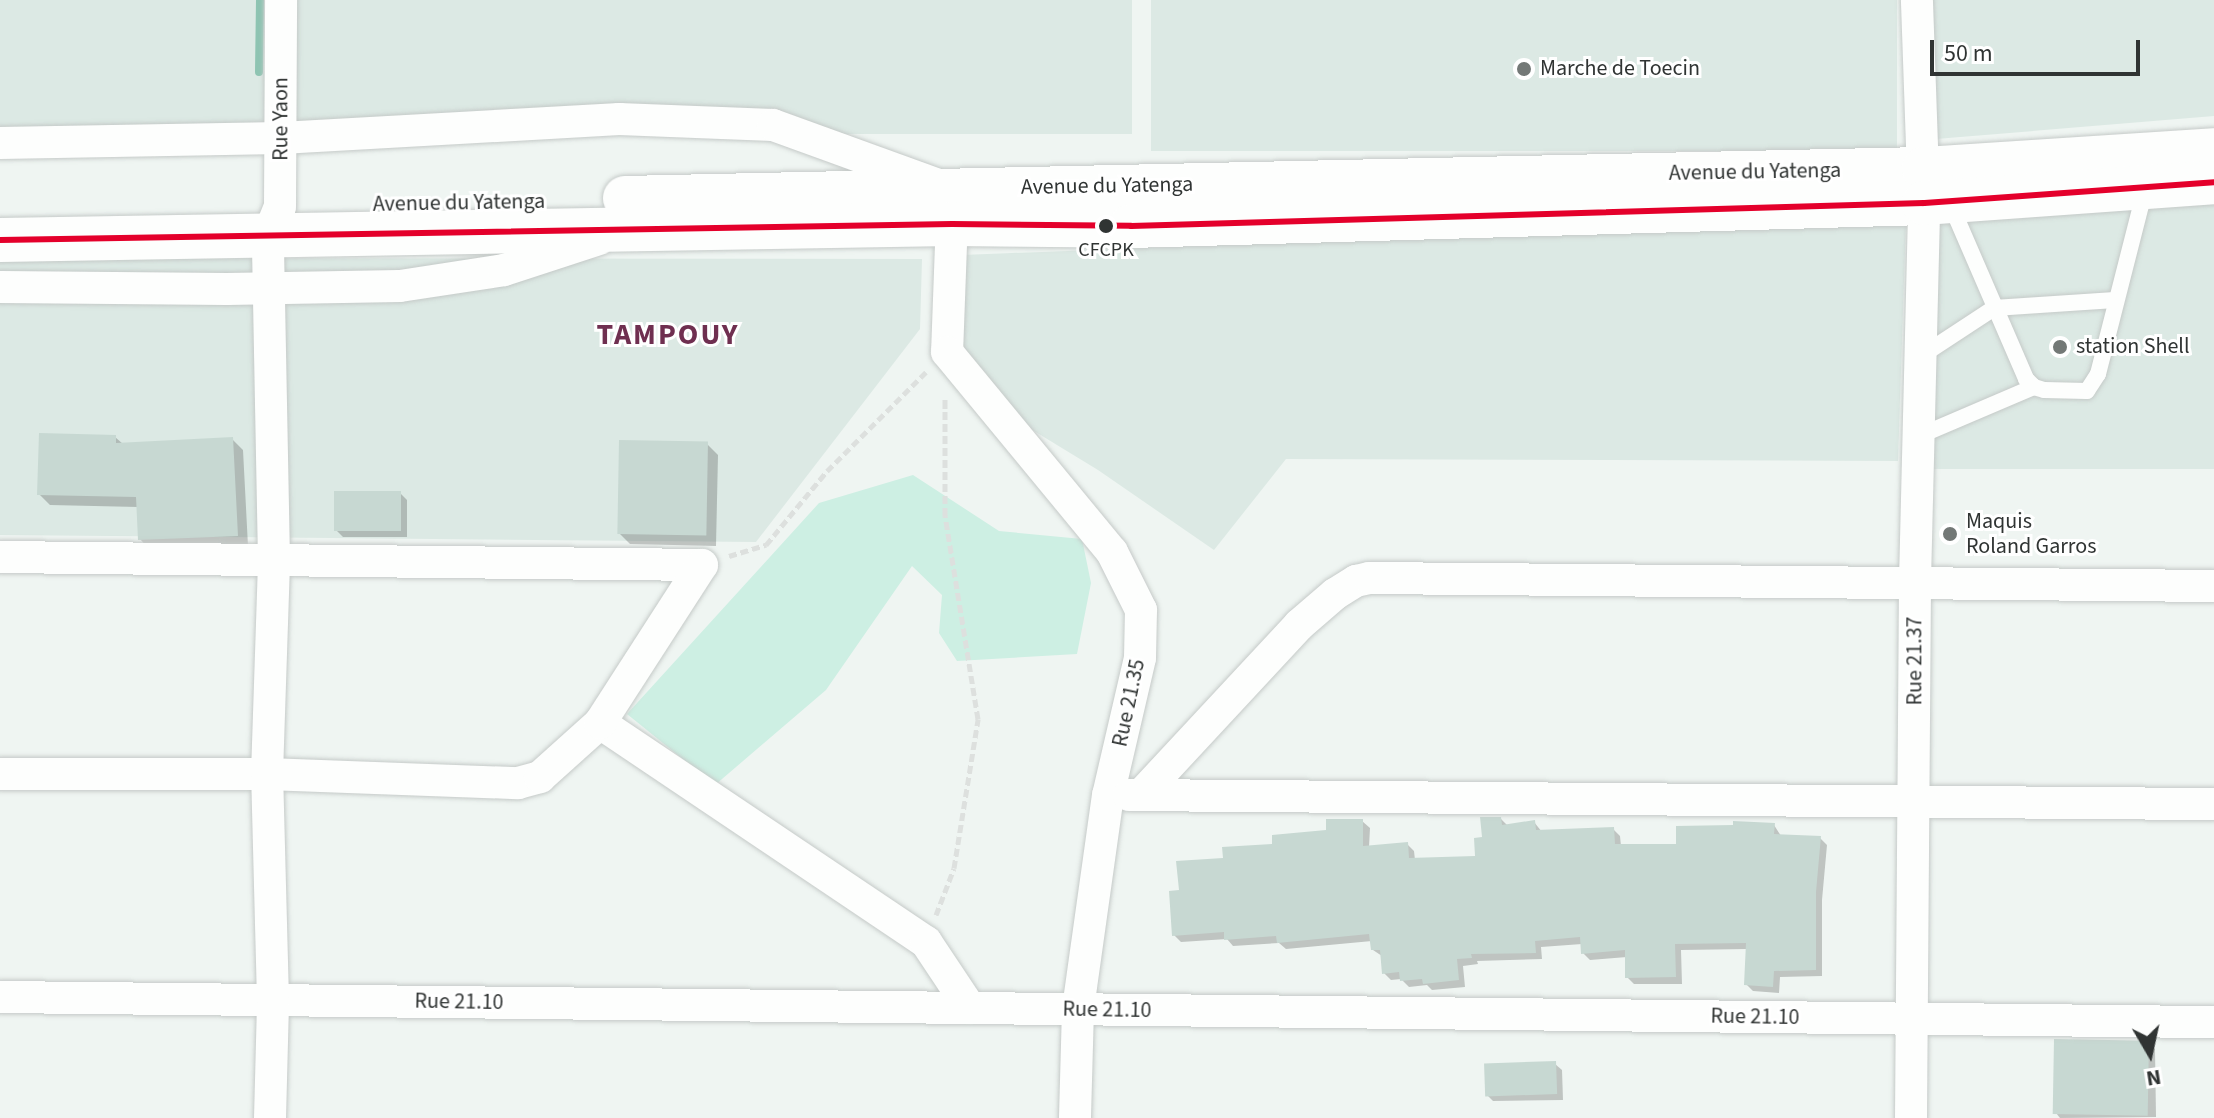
<!DOCTYPE html>
<html>
<head>
<meta charset="utf-8">
<style>
	body { margin:0 }
	#map { position:relative; width:2214px; height:1118px; overflow:hidden; background:#eff5f2; font-family:"Source Sans 3",sans-serif }
	div>[style] { position:absolute }
	[style*='--x'] { left:calc(var(--x)*1px); top:calc(var(--y)*1px); width:calc(var(--w)*1px); rotate:calc(var(--a)*1deg) }
	.built>* { inset:0; background:#dce9e4; transform-origin:0 0 }
	.green>* { inset:0; background:#cdefe3 }
	.shadow>* { inset:0; background:#0003 }
	.stream>* { height:8px; margin:-4px; padding:0 4px; transform-origin:4px; border-radius:4px; background:#8ec4b2 }
	.building>* { inset:0; background:#c7d8d2; transform-origin:0 0 }
	.path>* { height:5px; margin-top:-2.5px; transform-origin:0; background:repeating-linear-gradient(90deg,#dde0de 0 8px,transparent 0 12px) }
	.roads { filter:drop-shadow(0 0 2px #c5cac8) drop-shadow(0 0 2px #c5cac8) }
	.service>* { height:16px; margin:-8px; padding:0 8px; transform-origin:8px; border-radius:8px; background:#fdfefd }
	.minor>* { height:32px; margin:-16px; padding:0 16px; transform-origin:16px; border-radius:16px; background:#fdfefd }
	.primary>* { height:44px; margin:-22px; padding:0 22px; transform-origin:22px; border-radius:22px; background:#fdfefd }
	.bus-1>* { height:6px; margin:-3px; padding:0 3px; transform-origin:3px; border-radius:3px; background:#e4002b }
	.dots>* { width:22px; height:22px; translate:-50% -50%; box-sizing:border-box; border:4px solid #fff; border-radius:50% }
	span { translate:-50% -50%; white-space:nowrap; text-align:center; line-height:1.15; -webkit-text-stroke:6px #fff; paint-order:stroke }
	.bus-label { font-size:20px; color:#303433 }
	.poi-label { font-size:22px; color:#303433 }
	.left { translate:0 -50%; text-align:left }
	.street-label { font-size:22px; color:#303433 }
	.district-label { font-size:30px; color:#6f2f50; font-weight:700; letter-spacing:2px }
	.north { position:absolute; left:2110px; top:1014px; width:80px; height:80px; -webkit-text-stroke:6px #fff; paint-order:stroke; rotate:171deg; font-size:22px; font-weight:700; line-height:32px; text-align:center; color:#303433 }
	.north::after { content:''; display:block; margin:auto; width:28px; height:36px; background:#303433; clip-path:polygon(50% 0,100% 100%,50% 72%,0 100%) }
	.scale { position:absolute; left:1930px; top:40px; width:210px; height:36px; box-sizing:border-box; border:4px solid #303433; border-top:0; padding-left:10px; font-size:24px; line-height:28px; white-space:nowrap; color:#303433; -webkit-text-stroke:6px #fff; paint-order:stroke }
</style>
</head>
<body>
<div id="map">
	<div class="built">
		<div style="left:0;top:0;width:1132px;height:134px"></div>
		<div style="left:1151px;top:0;width:746px;height:151px"></div>
		<div style="clip-path:polygon(1926px 0,2214px 0,2214px 116px,1936px 139px)"></div>
		<div style="left:2214px;top:191px;width:278px;height:281px;rotate:90deg"></div>
		<div style="clip-path:polygon(1906px 219px,1898px 461px,1286px 459px,1214px 550px,1098px 470px,998px 409px,954px 350px,962px 255px)"></div>
		<div style="clip-path:polygon(0 258px,922px 259px,920px 329px,756px 542px,0 535px)"></div>
	</div>
	<div class="green">
		<div style="clip-path:polygon(913px 475px,999px 531px,1082px 539px,1091px 583px,1077px 654px,957px 661px,939px 633px,942px 595px,912px 566px,826px 690px,715px 785px,627px 714px,819px 503px)"></div>
	</div>
	<div class="shadow">
		<div style="clip-path:polygon(115px 437px,123px 444px,232px 439px,243px 450px,248px 546px,150px 550px,140px 539px,138px 507px,50px 505px,39px 494px)"></div>
		<div style="clip-path:polygon(707px 444px,718px 455px,716px 546px,630px 544px,619px 533px)"></div>
		<div style="clip-path:polygon(400px 493px,407px 500px,407px 537px,343px 537px,336px 530px)"></div>
		<div style="clip-path:polygon(1501px 819px,1508px 826px,1534px 822px,1542px 832px,1613px 829px,1620px 836px,1621px 846px,1678px 846px,1774px 825px,1781px 836px,1820px 838px,1827px 845px,1822px 900px,1822px 976px,1780px 977px,1779px 993px,1753px 991px,1746px 984px,1748px 949px,1681px 950px,1682px 984px,1634px 984px,1627px 977px,1627px 957px,1590px 960px,1583px 953px,1582px 944px,1541px 947px,1542px 959px,1477px 961px,1478px 964px,1463px 966px,1465px 987px,1432px 990px,1427px 985px,1409px 987px,1401px 979px,1391px 980px,1384px 973px,1382px 956px,1373px 950px,1372px 941px,1286px 949px,1279px 943px,1233px 946px,1227px 939px,1181px 942px,1174px 935px,1181px 892px,1225px 860px,1362px 821px,1370px 828px,1369px 847px,1407px 844px,1414px 851px,1415px 860px,1477px 858px,1484px 839px)"></div>
		<div style="clip-path:polygon(2148px 1042px,2155px 1049px,2156px 1117px,2060px 1118px,2056px 1113px)"></div>
		<div style="clip-path:polygon(1555px 1064px,1562px 1070px,1563px 1100px,1493px 1101px,1486px 1094px)"></div>
	</div>
	<div class="stream">
		<div style="--x:259;--y:72;--w:72;--a:-89.2"></div>
	</div>
	<div class="building">
		<div style="clip-path:polygon(39px 433px,116px 435px,116px 443px,233px 437px,238px 536px,138px 540px,136px 497px,37px 495px)"></div>
		<div style="left:619px;top:440px;width:89px;height:94px;rotate:1deg"></div>
		<div style="left:334px;top:491px;width:67px;height:40px"></div>
		<div style="clip-path:polygon(1480px 817px,1501px 817px,1502px 825px,1535px 820px,1536px 830px,1614px 827px,1615px 844px,1676px 844px,1676px 826px,1733px 825px,1733px 821px,1775px 823px,1774px 834px,1821px 836px,1816px 892px,1816px 970px,1774px 971px,1773px 987px,1744px 985px,1746px 943px,1675px 944px,1676px 977px,1625px 978px,1625px 950px,1581px 954px,1580px 937px,1535px 941px,1536px 953px,1471px 954px,1472px 958px,1457px 959px,1459px 980px,1423px 984px,1422px 979px,1400px 981px,1399px 972px,1382px 974px,1380px 950px,1371px 950px,1369px 934px,1277px 943px,1276px 936px,1224px 940px,1224px 932px,1172px 936px,1169px 891px,1179px 890px,1176px 861px,1223px 858px,1222px 847px,1272px 844px,1272px 835px,1326px 830px,1326px 819px,1363px 819px,1363px 846px,1408px 842px,1409px 858px,1475px 856px,1474px 838px,1482px 837px)"></div>
		<div style="left:2054px;top:1039px;width:95px;height:75px;rotate:1deg"></div>
		<div style="left:1556px;top:1061px;width:33px;height:72px;rotate:88deg"></div>
	</div>
	<div class="path">
		<div style="--x:729;--y:556;--w:39;--a:-17"></div>
		<div style="--x:766;--y:545;--w:96;--a:-50.5"></div>
		<div style="--x:827;--y:471;--w:140;--a:-45"></div>
		<div style="--x:936;--y:915;--w:50;--a:-69"></div>
		<div style="--x:954;--y:868;--w:151;--a:-80.8"></div>
		<div style="--x:978;--y:719;--w:206;--a:-99.2"></div>
		<div style="--x:945;--y:516;--w:119;--a:-90"></div>
	</div>
	<div class="roads">
		<div class="service">
			<div style="--x:1950;--y:203;--w:192;--a:66.6"></div>
			<div style="--x:2026;--y:379;--w:11;--a:45"></div>
			<div style="--x:2034;--y:387;--w:10;--a:17"></div>
			<div style="--x:2044;--y:390;--w:43;--a:1.3"></div>
			<div style="--x:2087;--y:391;--w:20;--a:-57"></div>
			<div style="--x:2098;--y:374;--w:191;--a:-75.7"></div>
			<div style="--x:1921;--y:356;--w:87;--a:-33.3"></div>
			<div style="--x:1994;--y:308;--w:121;--a:-3.8"></div>
			<div style="--x:1919;--y:436;--w:125;--a:-23.1"></div>
		</div>
		<div class="minor">
			<div style="--x:0;--y:143;--w:281;--a:-1"></div>
			<div style="--x:281;--y:138;--w:339;--a:-3.2"></div>
			<div style="--x:619;--y:119;--w:154;--a:2.2"></div>
			<div style="--x:773;--y:125;--w:191;--a:19.9"></div>
			<div style="--x:953;--y:190;--w:162;--a:92.1"></div>
			<div style="--x:947;--y:352;--w:259;--a:50.5"></div>
			<div style="--x:1112;--y:552;--w:65;--a:63.4"></div>
			<div style="--x:1141;--y:610;--w:48;--a:91.2"></div>
			<div style="--x:1140;--y:658;--w:141;--a:103.1"></div>
			<div style="--x:1108;--y:795;--w:216;--a:98"></div>
			<div style="--x:1078;--y:1009;--w:109;--a:91.6"></div>
			<div style="--x:0;--y:287;--w:227;--a:0.5"></div>
			<div style="--x:227;--y:289;--w:173;--a:-1"></div>
			<div style="--x:400;--y:286;--w:105;--a:-8.7"></div>
			<div style="--x:504;--y:270;--w:100;--a:-18.1"></div>
			<div style="--x:0;--y:557;--w:702;--a:0.65"></div>
			<div style="--x:600;--y:723;--w:393;--a:33.9"></div>
			<div style="--x:926;--y:942;--w:79;--a:56.3"></div>
			<div style="--x:0;--y:774;--w:267;--a:0"></div>
			<div style="--x:267;--y:774;--w:251;--a:2.1"></div>
			<div style="--x:518;--y:783;--w:23;--a:-15"></div>
			<div style="--x:540;--y:777;--w:81;--a:-42"></div>
			<div style="--x:600;--y:723;--w:188;--a:-57.2"></div>
			<div style="--x:1142;--y:794;--w:231;--a:-47.1"></div>
			<div style="--x:1299;--y:625;--w:48;--a:-40.7"></div>
			<div style="--x:1335;--y:594;--w:25;--a:-32"></div>
			<div style="--x:1356;--y:581;--w:13;--a:-13"></div>
			<div style="--x:1369;--y:578;--w:845;--a:0.54"></div>
			<div style="--x:1129;--y:795;--w:1085;--a:0.48"></div>
			<div style="--x:0;--y:997;--w:2214;--a:0.65"></div>
			<div style="--x:270;--y:1118;--w:118;--a:-88.5"></div>
			<div style="--x:273;--y:1000;--w:226;--a:-91.5"></div>
			<div style="--x:267;--y:774;--w:214;--a:-88.1"></div>
			<div style="--x:274;--y:560;--w:324;--a:-91.1"></div>
			<div style="--x:268;--y:236;--w:31;--a:-68"></div>
			<div style="--x:280;--y:207;--w:207;--a:-89.7"></div>
			<div style="--x:1911;--y:1118;--w:537;--a:-89.57"></div>
			<div style="--x:1915;--y:581;--w:378;--a:-88.6"></div>
			<div style="--x:1924;--y:203;--w:203;--a:-92"></div>
		</div>
		<div class="primary">
			<div style="--x:625;--y:198;--w:1299;--a:-1.28"></div>
			<div style="--x:1924;--y:169;--w:291;--a:-3.7"></div>
			<div style="--x:0;--y:240;--w:952;--a:-0.96"></div>
			<div style="--x:952;--y:224;--w:179;--a:0.6"></div>
			<div style="--x:1131;--y:226;--w:793;--a:-1.66"></div>
			<div style="--x:1924;--y:203;--w:291;--a:-4.1"></div>
		</div>
	</div>
	<div class="bus-1">
		<div style="--x:0;--y:240;--w:952;--a:-0.96"></div>
		<div style="--x:952;--y:224;--w:179;--a:0.6"></div>
		<div style="--x:1131;--y:226;--w:793;--a:-1.66"></div>
		<div style="--x:1924;--y:203;--w:291;--a:-4.1"></div>
	</div>
	<div class="dots">
		<div style="left:1524px;top:69px;background:#737876"></div>
		<div style="left:1106px;top:226px;background:#303433"></div>
		<div style="left:2060px;top:347px;background:#737876"></div>
		<div style="left:1950px;top:534px;background:#737876"></div>
	</div>
	<div class="bus-label">
		<span style="left:1106px;top:250px">CFCPK</span>
	</div>
	<div class="poi-label">
		<span class="left" style="left:1540px;top:69px">Marche de Toecin</span>
		<span class="left" style="left:2076px;top:347px">station Shell</span>
		<span class="left" style="left:1966px;top:534px">Maquis<br>Roland Garros</span>
	</div>
	<div class="street-label">
		<span style="left:281px;top:119px;rotate:-90deg">Rue Yaon</span>
		<span style="left:1755px;top:172px;rotate:-1deg">Avenue du Yatenga</span>
		<span style="left:1107px;top:186px;rotate:-1deg">Avenue du Yatenga</span>
		<span style="left:459px;top:203px;rotate:-1deg">Avenue du Yatenga</span>
		<span style="left:1915px;top:661px;rotate:-90deg">Rue 21.37</span>
		<span style="left:1129px;top:703px;rotate:-78deg">Rue 21.35</span>
		<span style="left:459px;top:1002px;rotate:1deg">Rue 21.10</span>
		<span style="left:1107px;top:1010px;rotate:1deg">Rue 21.10</span>
		<span style="left:1755px;top:1017px;rotate:1deg">Rue 21.10</span>
	</div>
	<div class="district-label">
		<span style="left:668px;top:335px">TAMPOUY</span>
	</div>
	<div class="north">N</div>
	<div class="scale">50 m</div>
</div>
</body>
</html>
